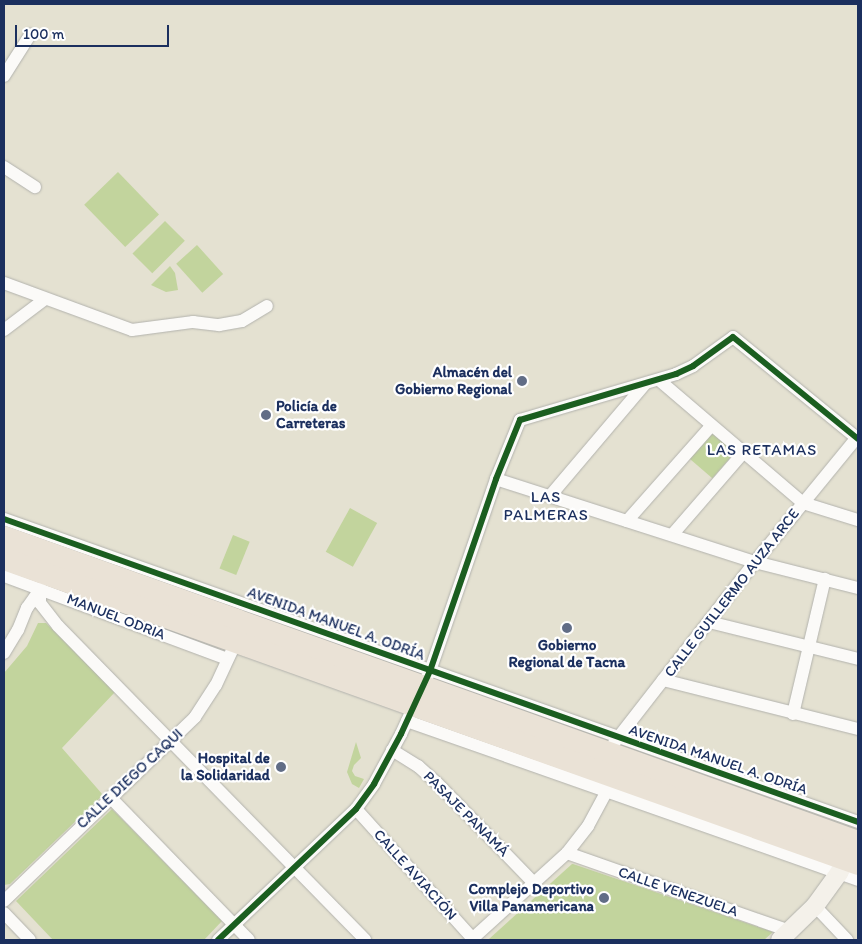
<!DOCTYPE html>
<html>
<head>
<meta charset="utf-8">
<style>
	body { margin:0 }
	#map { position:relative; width:862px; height:944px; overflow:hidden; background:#e4e1d1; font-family:Itim,sans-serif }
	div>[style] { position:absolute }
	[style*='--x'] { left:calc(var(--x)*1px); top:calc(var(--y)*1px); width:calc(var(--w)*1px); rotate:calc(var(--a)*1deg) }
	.green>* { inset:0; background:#c2d49d; transform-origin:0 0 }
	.roads { filter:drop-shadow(0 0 1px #b2b2ad) drop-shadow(0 0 1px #b2b2ad) }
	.street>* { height:12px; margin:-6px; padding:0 6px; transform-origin:6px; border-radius:6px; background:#fbfaf8 }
	.secondary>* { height:18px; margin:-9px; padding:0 9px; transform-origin:9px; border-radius:9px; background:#f4f1ea }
	.highway>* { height:22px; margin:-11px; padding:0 11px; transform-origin:11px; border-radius:11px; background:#eae2d6 }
	.cycleway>* { height:6px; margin:-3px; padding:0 3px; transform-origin:3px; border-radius:3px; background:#1b5e20 }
	.dots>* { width:14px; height:14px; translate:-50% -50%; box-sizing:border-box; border:2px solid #fff; border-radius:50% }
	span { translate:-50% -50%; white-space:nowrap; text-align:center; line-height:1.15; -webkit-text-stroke:4.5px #fff; paint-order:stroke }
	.poi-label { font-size:15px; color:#1b2f5e; font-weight:700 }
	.right { translate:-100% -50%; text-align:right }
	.left { translate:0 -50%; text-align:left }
	.street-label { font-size:15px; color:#1b2f5e }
	.neighbourhood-label { font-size:16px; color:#1b2f5e; letter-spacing:1px }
	.frame { position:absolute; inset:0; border:5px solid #1b2f5e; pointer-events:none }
	.scale { position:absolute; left:15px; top:25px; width:154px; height:22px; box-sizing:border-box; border:2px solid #1b2f5e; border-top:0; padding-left:6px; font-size:15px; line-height:18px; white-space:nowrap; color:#1b2f5e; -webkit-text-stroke:4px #fff; paint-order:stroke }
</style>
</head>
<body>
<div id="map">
	<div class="green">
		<div style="left:118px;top:172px;width:59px;height:47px;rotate:46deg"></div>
		<div style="left:165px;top:221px;width:28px;height:46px;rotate:45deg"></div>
		<div style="left:197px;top:245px;width:39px;height:28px;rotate:48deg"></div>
		<div style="clip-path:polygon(170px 266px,175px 273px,178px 290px,166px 292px,151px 285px)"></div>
		<div style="left:712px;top:433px;width:30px;height:34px;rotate:41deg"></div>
		<div style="left:350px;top:508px;width:31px;height:50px;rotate:29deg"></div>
		<div style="left:233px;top:535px;width:18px;height:36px;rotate:22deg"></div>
		<div style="clip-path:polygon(38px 623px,46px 623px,115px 692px,62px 748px,103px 795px,10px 884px,4px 885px,4px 673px,27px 646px)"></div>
		<div style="clip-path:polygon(356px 742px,361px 758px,354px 765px,352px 771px,355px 776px,364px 779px,359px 788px,352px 784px,347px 772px)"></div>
		<div style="clip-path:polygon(112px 809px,222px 921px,204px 940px,53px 940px,16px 901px)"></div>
		<div style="clip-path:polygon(572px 864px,573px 864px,773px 932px,764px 940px,489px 939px)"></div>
	</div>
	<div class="roads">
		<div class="street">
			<div style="--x:4;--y:76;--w:49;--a:-57.6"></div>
			<div style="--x:4;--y:167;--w:37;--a:33"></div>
			<div style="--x:4;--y:283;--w:136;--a:20.2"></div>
			<div style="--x:132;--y:330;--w:62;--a:-7.5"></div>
			<div style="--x:193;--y:322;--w:26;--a:7"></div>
			<div style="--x:219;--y:325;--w:23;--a:-10"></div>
			<div style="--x:242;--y:321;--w:29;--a:-31"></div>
			<div style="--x:4;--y:330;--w:51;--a:-37.1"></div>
			<div style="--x:659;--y:380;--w:189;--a:40.5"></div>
			<div style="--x:803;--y:503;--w:58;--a:17.2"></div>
			<div style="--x:496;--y:479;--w:272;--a:17.8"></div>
			<div style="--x:755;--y:562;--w:106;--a:14.2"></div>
			<div style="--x:550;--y:496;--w:147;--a:-49.7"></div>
			<div style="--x:4;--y:519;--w:906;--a:19.53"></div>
			<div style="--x:627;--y:521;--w:127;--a:-48.5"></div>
			<div style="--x:672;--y:535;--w:110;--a:-49.1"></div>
			<div style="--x:4;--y:576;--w:238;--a:20.4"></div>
			<div style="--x:40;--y:589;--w:14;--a:90"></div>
			<div style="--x:40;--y:603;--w:29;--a:52"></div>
			<div style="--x:58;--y:626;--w:439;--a:45.6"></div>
			<div style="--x:709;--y:622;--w:154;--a:13.9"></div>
			<div style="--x:4;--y:653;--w:27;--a:-59"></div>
			<div style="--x:18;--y:630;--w:24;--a:-68"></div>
			<div style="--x:27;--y:608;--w:24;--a:-55"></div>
			<div style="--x:663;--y:680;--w:201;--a:14.1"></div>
			<div style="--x:793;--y:714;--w:139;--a:-76.7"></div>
			<div style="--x:407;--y:721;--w:478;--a:19.4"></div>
			<div style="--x:614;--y:743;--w:229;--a:-52.1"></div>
			<div style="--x:755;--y:562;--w:163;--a:-50.7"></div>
			<div style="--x:392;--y:750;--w:31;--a:32"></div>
			<div style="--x:418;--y:766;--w:25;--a:42"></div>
			<div style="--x:437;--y:783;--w:141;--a:45.9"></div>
			<div style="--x:110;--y:797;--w:199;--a:45.8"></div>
			<div style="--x:356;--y:809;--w:176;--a:48"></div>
			<div style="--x:567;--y:853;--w:236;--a:19.3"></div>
			<div style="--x:4;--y:901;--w:265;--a:-43.9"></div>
			<div style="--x:195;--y:717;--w:38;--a:-57"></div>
			<div style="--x:216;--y:685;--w:47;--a:-65.1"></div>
			<div style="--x:815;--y:906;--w:47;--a:46.7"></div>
			<div style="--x:4;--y:913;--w:37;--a:46"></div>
			<div style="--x:218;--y:940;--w:190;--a:-43.5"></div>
			<div style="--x:356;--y:809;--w:31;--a:-54"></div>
			<div style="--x:374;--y:784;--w:57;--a:-61.6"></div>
			<div style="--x:401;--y:734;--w:69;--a:-65.3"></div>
			<div style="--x:430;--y:671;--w:203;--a:-71"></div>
			<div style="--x:496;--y:479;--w:64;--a:-67.9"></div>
			<div style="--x:520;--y:420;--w:163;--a:-16.4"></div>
			<div style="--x:676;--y:374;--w:19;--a:-25"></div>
			<div style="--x:693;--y:366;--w:49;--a:-35.9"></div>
			<div style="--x:733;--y:337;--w:161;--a:39.2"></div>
			<div style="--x:471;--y:940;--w:130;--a:-42.2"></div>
			<div style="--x:567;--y:853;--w:34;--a:-52"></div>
			<div style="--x:588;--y:826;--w:44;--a:-61.7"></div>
		</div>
		<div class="secondary">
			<div style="--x:780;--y:940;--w:49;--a:-44.2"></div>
			<div style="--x:815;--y:906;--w:41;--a:-54"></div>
			<div style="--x:839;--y:873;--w:28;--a:-64"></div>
		</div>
		<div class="highway">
			<div style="--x:4;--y:537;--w:907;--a:19.65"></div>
			<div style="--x:4;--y:559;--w:907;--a:19.65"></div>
		</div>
	</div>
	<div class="cycleway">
		<div style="--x:4;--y:519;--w:906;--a:19.53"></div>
		<div style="--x:218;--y:940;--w:190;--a:-43.5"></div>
		<div style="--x:356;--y:809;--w:31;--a:-54"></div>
		<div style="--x:374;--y:784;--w:57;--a:-61.6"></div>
		<div style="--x:401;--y:734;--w:69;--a:-65.3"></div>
		<div style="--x:430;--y:671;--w:203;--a:-71"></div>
		<div style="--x:496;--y:479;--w:64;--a:-67.9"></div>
		<div style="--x:520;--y:420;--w:163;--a:-16.4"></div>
		<div style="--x:676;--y:374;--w:19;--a:-25"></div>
		<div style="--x:693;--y:366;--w:49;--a:-35.9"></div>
		<div style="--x:733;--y:337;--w:161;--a:39.2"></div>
	</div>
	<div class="dots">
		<div style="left:522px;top:381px;background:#616d86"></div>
		<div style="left:266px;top:415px;background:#616d86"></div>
		<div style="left:567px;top:628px;background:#616d86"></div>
		<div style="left:281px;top:767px;background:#616d86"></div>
		<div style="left:604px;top:898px;background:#616d86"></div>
	</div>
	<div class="poi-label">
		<span class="right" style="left:512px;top:381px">Almacén del<br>Gobierno Regional</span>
		<span class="left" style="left:276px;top:415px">Policía de<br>Carreteras</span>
		<span style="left:567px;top:654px">Gobierno<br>Regional de Tacna</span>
		<span class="right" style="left:270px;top:767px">Hospital de<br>la Solidaridad</span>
		<span class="right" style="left:594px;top:898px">Complejo Deportivo<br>Villa Panamericana</span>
	</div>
	<div class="street-label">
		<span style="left:732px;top:593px;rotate:-52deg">CALLE GUILLERMO AUZA ARCE</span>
		<span style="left:116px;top:617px;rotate:21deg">MANUEL ODRIA</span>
		<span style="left:336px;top:624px;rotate:20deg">AVENIDA MANUEL A. ODRÍA</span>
		<span style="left:718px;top:760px;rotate:19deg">AVENIDA MANUEL A. ODRÍA</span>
		<span style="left:130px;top:779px;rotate:-43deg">CALLE DIEGO CAQUI</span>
		<span style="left:466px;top:814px;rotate:45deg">PASAJE PANAMÁ</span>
		<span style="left:415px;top:875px;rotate:48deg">CALLE AVIACIÓN</span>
		<span style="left:678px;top:892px;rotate:19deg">CALLE VENEZUELA</span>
	</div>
	<div class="neighbourhood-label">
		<span style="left:762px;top:450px">LAS RETAMAS</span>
		<span style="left:546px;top:506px">LAS<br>PALMERAS</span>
	</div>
	<div class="frame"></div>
	<div class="scale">100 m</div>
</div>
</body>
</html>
